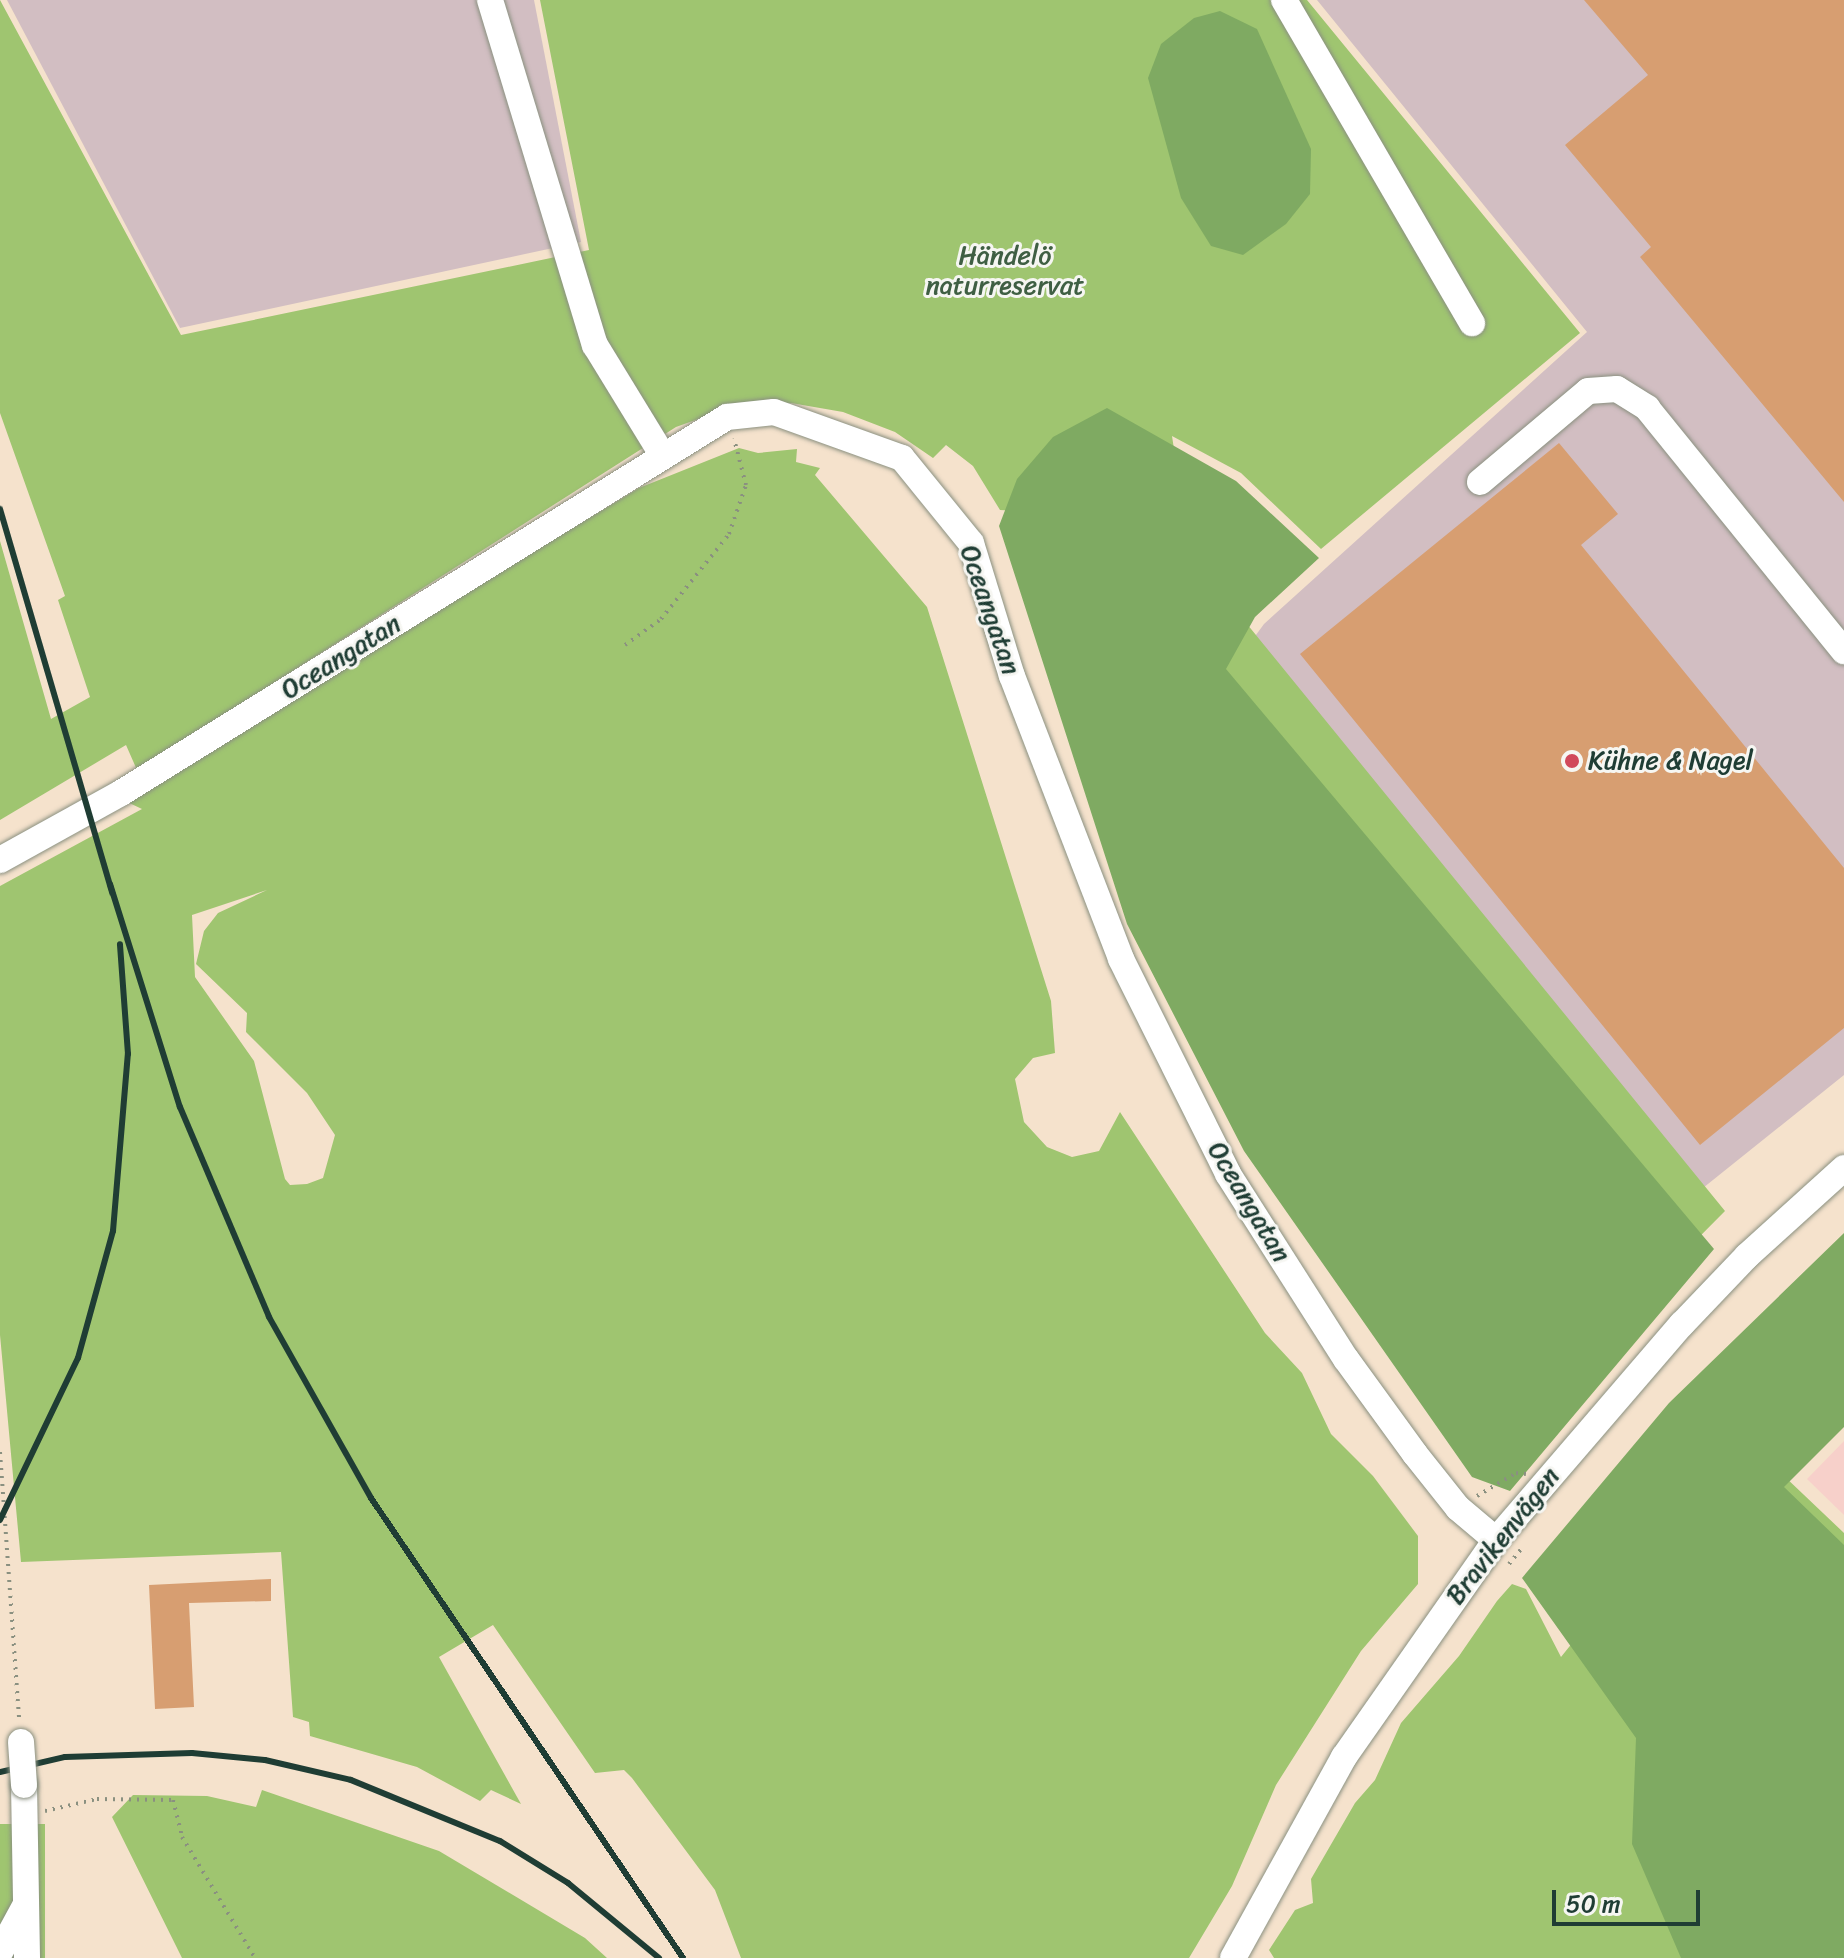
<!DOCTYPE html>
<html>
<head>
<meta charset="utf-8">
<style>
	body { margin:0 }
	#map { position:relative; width:1844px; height:1958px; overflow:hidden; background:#f5e2cc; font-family:Sriracha,sans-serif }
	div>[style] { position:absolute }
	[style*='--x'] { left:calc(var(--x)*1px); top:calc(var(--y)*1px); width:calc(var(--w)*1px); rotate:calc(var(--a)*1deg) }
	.built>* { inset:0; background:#f7d0ca }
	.industrial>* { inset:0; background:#d2bec2 }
	.green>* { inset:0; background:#9fc570; transform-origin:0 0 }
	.forest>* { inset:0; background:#7faa62 }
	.building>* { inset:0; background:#d79e71 }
	.path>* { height:4px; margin-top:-2px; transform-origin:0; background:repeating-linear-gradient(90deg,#8a9080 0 2px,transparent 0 8px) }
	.roads { filter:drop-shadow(0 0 2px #8a9080) drop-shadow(0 0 2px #8a9080) }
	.minor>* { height:26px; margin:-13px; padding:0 13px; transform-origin:13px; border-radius:13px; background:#fff }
	.rail>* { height:6px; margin:-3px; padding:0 3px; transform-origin:3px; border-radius:3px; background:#1f3d34 }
	.bridges { filter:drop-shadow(0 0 2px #8a9080) drop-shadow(0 0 2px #8a9080) }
	.minor-bridge>* { height:26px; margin:-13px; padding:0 13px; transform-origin:13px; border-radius:13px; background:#fff }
	.dots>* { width:22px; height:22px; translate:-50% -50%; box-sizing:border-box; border:4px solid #f6f6f2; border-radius:50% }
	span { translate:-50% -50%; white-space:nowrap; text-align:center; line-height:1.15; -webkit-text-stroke:6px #f6f6f2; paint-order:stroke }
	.park-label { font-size:26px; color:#3f5f43 }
	.street-label { font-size:26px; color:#1f3d34 }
	.poi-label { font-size:26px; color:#1f3d34 }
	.left { translate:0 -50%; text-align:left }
	.scale { position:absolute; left:1552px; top:1890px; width:148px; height:36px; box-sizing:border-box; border:4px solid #1f3d34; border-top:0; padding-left:10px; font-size:24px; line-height:28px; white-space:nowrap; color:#1f3d34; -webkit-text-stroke:6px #f6f6f2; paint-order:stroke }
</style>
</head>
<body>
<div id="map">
	<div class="built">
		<div style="clip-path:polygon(1844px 1441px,1844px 1515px,1807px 1479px)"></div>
	</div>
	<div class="industrial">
		<div style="clip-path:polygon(7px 0,534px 0,581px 242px,180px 328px)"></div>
		<div style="clip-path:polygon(1317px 0,1844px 0,1844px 1075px,1688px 1200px,1237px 661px,1264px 624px,1587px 332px)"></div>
	</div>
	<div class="green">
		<div style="clip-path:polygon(0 0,181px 335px,589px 250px,540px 0,1307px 0,1580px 333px,1321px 549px,1241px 473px,1172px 436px,1190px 554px,1725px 1211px,1485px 1453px,1034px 512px,1000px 510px,973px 466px,946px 445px,933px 458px,895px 432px,843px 412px,791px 403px,726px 409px,676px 427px,137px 770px,126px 745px,0 820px,0 541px,51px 719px,90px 697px,58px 600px,65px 596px,0 413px)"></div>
		<div style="clip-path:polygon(evenodd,739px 448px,758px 453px,797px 449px,796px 462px,820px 468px,815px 475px,927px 607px,1051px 1001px,1055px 1053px,1033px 1058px,1015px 1079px,1024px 1122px,1047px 1147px,1072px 1157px,1099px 1151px,1120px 1112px,1265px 1333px,1302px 1373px,1331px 1434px,1373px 1476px,1418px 1536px,1418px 1584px,1361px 1651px,1276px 1785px,1232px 1886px,1189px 1958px,741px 1958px,715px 1890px,632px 1778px,624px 1770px,595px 1773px,493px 1625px,439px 1657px,521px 1804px,491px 1790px,480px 1801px,417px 1767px,310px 1736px,309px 1722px,293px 1717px,281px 1552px,21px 1562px,0 1335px,0 886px,142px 809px,123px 800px,639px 488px,739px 448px,267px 890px,218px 913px,204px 931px,196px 964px,247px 1013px,246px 1032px,307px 1093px,335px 1135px,323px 1178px,307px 1184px,290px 1185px,285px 1179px,254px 1061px,195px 977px,192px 915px,267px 890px)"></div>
		<div style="clip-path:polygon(1740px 1434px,1844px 1533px,1844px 1958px,1274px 1958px,1269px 1950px,1295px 1910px,1313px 1903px,1311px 1879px,1355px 1803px,1375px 1780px,1401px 1723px,1459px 1656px,1497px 1601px,1512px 1584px,1526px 1589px,1561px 1657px)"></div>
		<div style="clip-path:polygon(262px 1790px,439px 1851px,585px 1938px,607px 1958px,182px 1958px,112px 1817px,133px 1795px,207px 1796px,256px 1807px)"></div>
		<div style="left:45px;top:1824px;width:134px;height:46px;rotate:90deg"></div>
	</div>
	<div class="forest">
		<div style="clip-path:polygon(1220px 11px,1257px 29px,1311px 149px,1310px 194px,1286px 224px,1243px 255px,1211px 246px,1181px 198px,1148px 78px,1161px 44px,1194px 18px)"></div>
		<div style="clip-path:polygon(1107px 408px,1236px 481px,1319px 558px,1255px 617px,1226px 669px,1714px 1249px,1510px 1491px,1472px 1477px,1244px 1151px,1127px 924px,999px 526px,1017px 479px,1053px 437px)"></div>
		<div style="clip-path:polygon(1844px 1233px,1844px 1427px,1784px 1487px,1844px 1545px,1844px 1958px,1681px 1958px,1632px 1844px,1636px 1738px,1522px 1578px,1669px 1403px)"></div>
	</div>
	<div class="building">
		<div style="clip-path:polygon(1584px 0,1844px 0,1844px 502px,1640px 257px,1651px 247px,1565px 145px,1648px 75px)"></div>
		<div style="clip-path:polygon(1559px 443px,1618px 514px,1581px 545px,1844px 868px,1844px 1028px,1700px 1145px,1300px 654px)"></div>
		<div style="clip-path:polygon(271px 1579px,271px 1601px,189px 1603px,194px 1707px,155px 1709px,149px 1585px)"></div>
	</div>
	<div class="path">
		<div style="--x:625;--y:645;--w:44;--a:-35.8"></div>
		<div style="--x:661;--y:619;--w:109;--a:-51.3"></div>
		<div style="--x:729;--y:534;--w:52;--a:-70.9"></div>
		<div style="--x:746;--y:485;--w:48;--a:-104.6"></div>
		<div style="--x:0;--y:1452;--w:269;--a:85.9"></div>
		<div style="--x:1477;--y:1496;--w:45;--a:-30.5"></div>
		<div style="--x:1516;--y:1473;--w:10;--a:6"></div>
		<div style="--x:1509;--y:1564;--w:19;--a:-51"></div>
		<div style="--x:45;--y:1811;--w:53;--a:-13"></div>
		<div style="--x:97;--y:1799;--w:76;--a:0.8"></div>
		<div style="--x:173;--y:1800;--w:38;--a:76"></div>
		<div style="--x:182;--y:1837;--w:141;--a:58.9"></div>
	</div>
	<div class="roads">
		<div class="minor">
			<div style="--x:490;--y:0;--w:361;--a:73.1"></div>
			<div style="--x:595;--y:345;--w:130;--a:58.5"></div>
			<div style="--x:1284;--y:0;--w:374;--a:59.8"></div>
			<div style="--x:1480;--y:482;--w:141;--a:-40.1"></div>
			<div style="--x:1588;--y:391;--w:29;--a:-4"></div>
			<div style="--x:1617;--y:389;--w:36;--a:32"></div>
			<div style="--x:1647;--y:408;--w:313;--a:51"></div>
			<div style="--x:0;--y:860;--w:138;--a:-29"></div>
			<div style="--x:121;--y:793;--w:713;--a:-31.82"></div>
			<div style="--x:727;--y:417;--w:47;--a:-6.1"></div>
			<div style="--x:774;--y:412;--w:136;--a:19.8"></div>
			<div style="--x:902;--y:458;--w:109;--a:50.9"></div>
			<div style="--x:971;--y:543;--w:139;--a:72.9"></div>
			<div style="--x:1012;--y:676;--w:303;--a:68.9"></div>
			<div style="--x:1121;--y:959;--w:240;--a:63.5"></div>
			<div style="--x:1228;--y:1174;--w:219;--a:57.5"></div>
			<div style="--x:1346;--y:1359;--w:117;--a:54"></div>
			<div style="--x:1415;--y:1454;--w:69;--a:51.5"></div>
			<div style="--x:1458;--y:1508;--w:50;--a:40.1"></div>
			<div style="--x:24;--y:1785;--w:173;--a:89"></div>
			<div style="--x:0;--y:1952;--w:52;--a:-61.5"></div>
			<div style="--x:1233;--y:1958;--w:230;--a:-61.1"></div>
			<div style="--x:1344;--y:1757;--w:265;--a:-55"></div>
			<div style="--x:1496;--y:1540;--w:285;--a:-49.3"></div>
			<div style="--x:1682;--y:1324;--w:94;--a:-46.3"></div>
			<div style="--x:1747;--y:1256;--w:131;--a:-42.2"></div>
		</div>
	</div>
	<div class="rail">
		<div style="--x:0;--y:509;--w:400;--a:73.7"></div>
		<div style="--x:110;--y:884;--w:234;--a:72.6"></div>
		<div style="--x:180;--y:1107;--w:228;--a:67"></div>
		<div style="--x:269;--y:1317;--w:208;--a:60.6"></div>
		<div style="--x:371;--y:1498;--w:556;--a:55.85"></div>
		<div style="--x:0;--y:1520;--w:180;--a:-64.3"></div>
		<div style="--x:78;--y:1358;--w:132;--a:-74.6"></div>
		<div style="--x:113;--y:1231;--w:178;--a:-85.2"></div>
		<div style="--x:128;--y:1054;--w:110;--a:-94.2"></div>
		<div style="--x:0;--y:1772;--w:67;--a:-13"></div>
		<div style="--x:65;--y:1757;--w:127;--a:-1.8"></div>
		<div style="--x:192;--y:1753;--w:73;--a:5.5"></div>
		<div style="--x:265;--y:1760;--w:88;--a:13.1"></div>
		<div style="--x:351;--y:1780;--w:161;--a:22.3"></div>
		<div style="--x:500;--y:1841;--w:80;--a:31.7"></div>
		<div style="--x:568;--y:1883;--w:118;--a:39.5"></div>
	</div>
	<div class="bridges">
		<div class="minor-bridge">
			<div style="--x:21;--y:1742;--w:43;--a:86"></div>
		</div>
	</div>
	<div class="dots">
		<div style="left:1572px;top:761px;background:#d1495b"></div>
	</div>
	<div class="park-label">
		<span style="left:1005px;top:271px">Händelö<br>naturreservat</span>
	</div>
	<div class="street-label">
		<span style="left:990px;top:610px;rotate:71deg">Oceangatan</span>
		<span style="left:341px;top:657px;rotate:-32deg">Oceangatan</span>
		<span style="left:1249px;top:1202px;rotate:59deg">Oceangatan</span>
		<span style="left:1503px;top:1536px;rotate:-52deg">Bravikenvägen</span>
	</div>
	<div class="poi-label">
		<span class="left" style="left:1588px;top:761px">Kühne &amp; Nagel</span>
	</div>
	<div class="scale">50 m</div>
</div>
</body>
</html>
